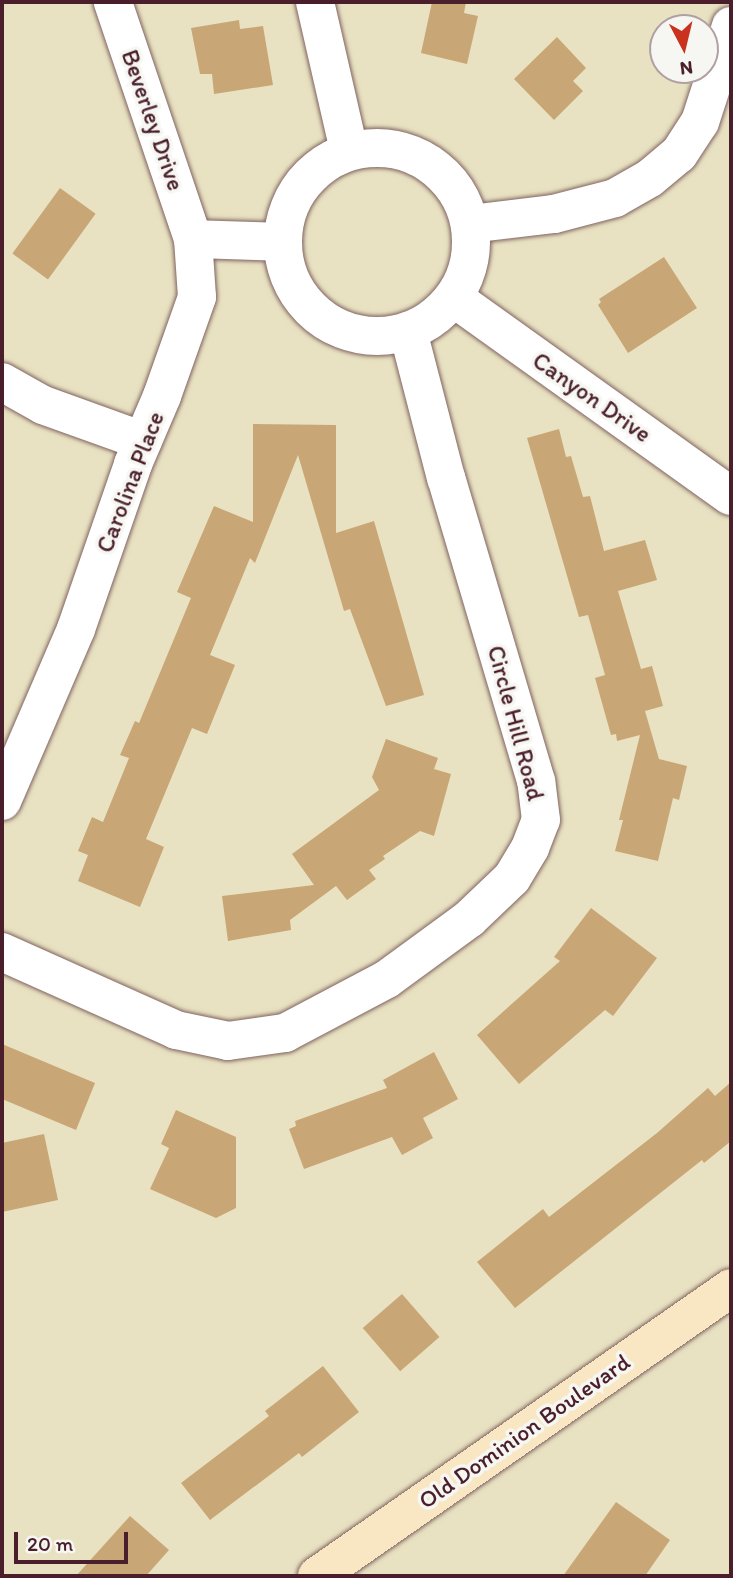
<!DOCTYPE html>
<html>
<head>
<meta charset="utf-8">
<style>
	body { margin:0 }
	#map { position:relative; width:733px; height:1578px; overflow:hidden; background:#e8e2c2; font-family:Itim,sans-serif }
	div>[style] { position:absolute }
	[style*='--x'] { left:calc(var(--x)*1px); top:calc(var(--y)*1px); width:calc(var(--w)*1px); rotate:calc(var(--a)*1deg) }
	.building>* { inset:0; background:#c9a675; transform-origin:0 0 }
	.roads { filter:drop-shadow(0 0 2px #816360) drop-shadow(0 0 2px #816360) }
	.street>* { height:38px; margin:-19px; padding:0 19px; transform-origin:19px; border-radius:19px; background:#fff }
	.street>.ring { margin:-19px; padding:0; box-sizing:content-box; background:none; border:38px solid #fff; border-radius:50% }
	.secondary>* { height:38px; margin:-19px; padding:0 19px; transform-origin:19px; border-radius:19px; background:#f9e7c3 }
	span { translate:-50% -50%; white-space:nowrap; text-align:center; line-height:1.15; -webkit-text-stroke:7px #f6f6f2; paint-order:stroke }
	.street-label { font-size:24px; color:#4a1f2b }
	.frame { position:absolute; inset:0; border:4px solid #4a1f2b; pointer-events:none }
	.north { position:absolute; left:649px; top:14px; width:70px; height:70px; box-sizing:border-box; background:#f6f6f2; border:2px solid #b1a0a2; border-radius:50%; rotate:173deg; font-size:19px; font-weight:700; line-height:28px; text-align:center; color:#4a1f2b }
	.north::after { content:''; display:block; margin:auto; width:24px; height:32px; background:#c8321e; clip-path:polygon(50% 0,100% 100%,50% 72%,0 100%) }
	.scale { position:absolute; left:14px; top:1532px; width:114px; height:32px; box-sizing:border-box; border:4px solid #4a1f2b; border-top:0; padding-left:9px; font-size:21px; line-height:24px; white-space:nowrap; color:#4a1f2b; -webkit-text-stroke:5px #f6f6f2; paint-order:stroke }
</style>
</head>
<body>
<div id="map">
	<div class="building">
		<div style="clip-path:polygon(432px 2px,466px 2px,464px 13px,478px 16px,467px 64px,421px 53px)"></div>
		<div style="clip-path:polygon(239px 20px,240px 29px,263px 26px,273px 85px,214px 94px,212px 74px,200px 74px,191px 28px)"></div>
		<div style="clip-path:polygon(557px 37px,586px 68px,573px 81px,583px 91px,554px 120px,514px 79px)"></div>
		<div style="left:60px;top:188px;width:44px;height:81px;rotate:36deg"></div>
		<div style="clip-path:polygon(664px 257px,697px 308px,628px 353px,598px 305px,601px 302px,599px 299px)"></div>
		<div style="clip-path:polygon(253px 424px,336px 425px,336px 533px,374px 521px,424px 695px,386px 706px,350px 609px,344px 611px,298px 455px,255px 563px,250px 558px,210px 655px,235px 665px,207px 734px,192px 728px,146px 839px,164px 847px,140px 907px,78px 881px,88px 855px,78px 851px,92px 817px,103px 822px,129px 758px,120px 755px,135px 721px,139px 723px,191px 598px,177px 592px,214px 506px,253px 522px)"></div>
		<div style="clip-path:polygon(559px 429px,566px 457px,571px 456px,583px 497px,590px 496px,604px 551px,645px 540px,657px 580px,618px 591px,641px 669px,652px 666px,663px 706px,645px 711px,659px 759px,687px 766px,679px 800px,673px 798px,658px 861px,615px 851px,623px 820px,619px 820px,640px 735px,617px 741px,616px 734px,611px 735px,595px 678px,605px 675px,588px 615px,579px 617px,527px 438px)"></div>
		<div style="clip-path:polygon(386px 739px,438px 758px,434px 769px,451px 774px,434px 836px,420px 831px,383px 856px,385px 859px,369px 870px,376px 879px,347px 900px,336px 886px,290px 920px,291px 930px,228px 941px,222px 896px,314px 885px,292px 854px,379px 790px,372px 777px)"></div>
		<div style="clip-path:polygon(591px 908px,657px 958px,613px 1016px,605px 1010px,519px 1084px,477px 1035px,560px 961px,554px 957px)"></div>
		<div style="clip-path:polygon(2px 1044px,95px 1083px,76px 1130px,2px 1099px)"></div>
		<div style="clip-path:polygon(434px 1052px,458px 1099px,423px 1118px,433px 1138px,402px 1155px,392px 1137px,304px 1169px,289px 1129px,296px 1126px,295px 1121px,387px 1088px,383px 1080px)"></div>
		<div style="clip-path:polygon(731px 1082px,731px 1141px,704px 1163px,702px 1160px,515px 1308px,477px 1262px,543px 1209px,549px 1217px,657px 1133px,708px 1088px,715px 1096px)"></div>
		<div style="clip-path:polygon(176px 1110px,236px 1137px,236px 1208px,216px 1218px,150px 1189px,169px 1148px,161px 1144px)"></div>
		<div style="clip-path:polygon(44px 1134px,58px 1200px,2px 1212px,2px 1143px)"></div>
		<div style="left:402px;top:1294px;width:57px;height:52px;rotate:49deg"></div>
		<div style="clip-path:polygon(323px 1366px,359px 1412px,302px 1457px,299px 1453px,210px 1520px,181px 1483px,269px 1416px,265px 1411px)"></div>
		<div style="clip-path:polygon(616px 1502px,670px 1540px,645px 1576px,563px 1576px)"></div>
		<div style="clip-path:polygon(130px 1516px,169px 1550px,146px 1576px,76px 1576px)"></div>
	</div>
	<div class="roads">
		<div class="street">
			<div style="--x:315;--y:2;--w:153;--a:77.1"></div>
			<div class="ring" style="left:283px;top:148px;width:150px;height:150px"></div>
			<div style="--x:470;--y:224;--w:85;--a:-6.8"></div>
			<div style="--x:554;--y:214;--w:63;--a:-14.7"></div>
			<div style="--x:615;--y:198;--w:40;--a:-29.7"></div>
			<div style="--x:650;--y:178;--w:38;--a:-40"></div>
			<div style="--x:679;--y:154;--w:38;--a:-57"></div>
			<div style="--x:700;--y:122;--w:101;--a:-72.1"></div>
			<div style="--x:193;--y:239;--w:89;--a:1.9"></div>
			<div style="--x:454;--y:298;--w:340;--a:35.6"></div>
			<div style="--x:2;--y:382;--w:47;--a:29.3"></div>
			<div style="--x:43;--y:405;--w:106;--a:19.8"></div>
			<div style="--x:2;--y:801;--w:187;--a:-66.7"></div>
			<div style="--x:76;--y:629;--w:175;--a:-70.9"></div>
			<div style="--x:133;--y:464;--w:74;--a:-66.9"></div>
			<div style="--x:162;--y:396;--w:105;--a:-70.5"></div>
			<div style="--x:197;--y:297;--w:58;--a:-93.9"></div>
			<div style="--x:193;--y:239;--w:250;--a:-108.7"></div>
			<div style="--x:2;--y:952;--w:191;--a:24.1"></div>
			<div style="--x:176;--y:1030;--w:53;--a:11.9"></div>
			<div style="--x:228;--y:1041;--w:58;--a:-8"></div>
			<div style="--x:285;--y:1033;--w:115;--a:-27.9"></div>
			<div style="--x:387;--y:979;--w:102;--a:-36.2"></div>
			<div style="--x:469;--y:919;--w:59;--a:-43.6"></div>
			<div style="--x:512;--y:878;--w:35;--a:-59"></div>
			<div style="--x:530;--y:848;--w:30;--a:-69"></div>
			<div style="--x:541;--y:820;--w:39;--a:-97"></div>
			<div style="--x:536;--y:781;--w:316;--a:-106.5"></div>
			<div style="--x:446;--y:478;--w:152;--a:-104.5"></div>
		</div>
		<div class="secondary">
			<div style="--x:317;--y:1576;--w:504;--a:-34.82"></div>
		</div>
	</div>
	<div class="street-label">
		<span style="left:153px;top:120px;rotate:71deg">Beverley Drive</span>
		<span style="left:592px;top:397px;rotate:35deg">Canyon Drive</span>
		<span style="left:130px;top:482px;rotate:-69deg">Carolina Place</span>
		<span style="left:516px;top:723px;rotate:75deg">Circle Hill Road</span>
		<span style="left:524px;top:1431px;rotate:-35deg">Old Dominion Boulevard</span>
	</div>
	<div class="frame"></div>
	<div class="north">N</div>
	<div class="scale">20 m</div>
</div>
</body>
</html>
